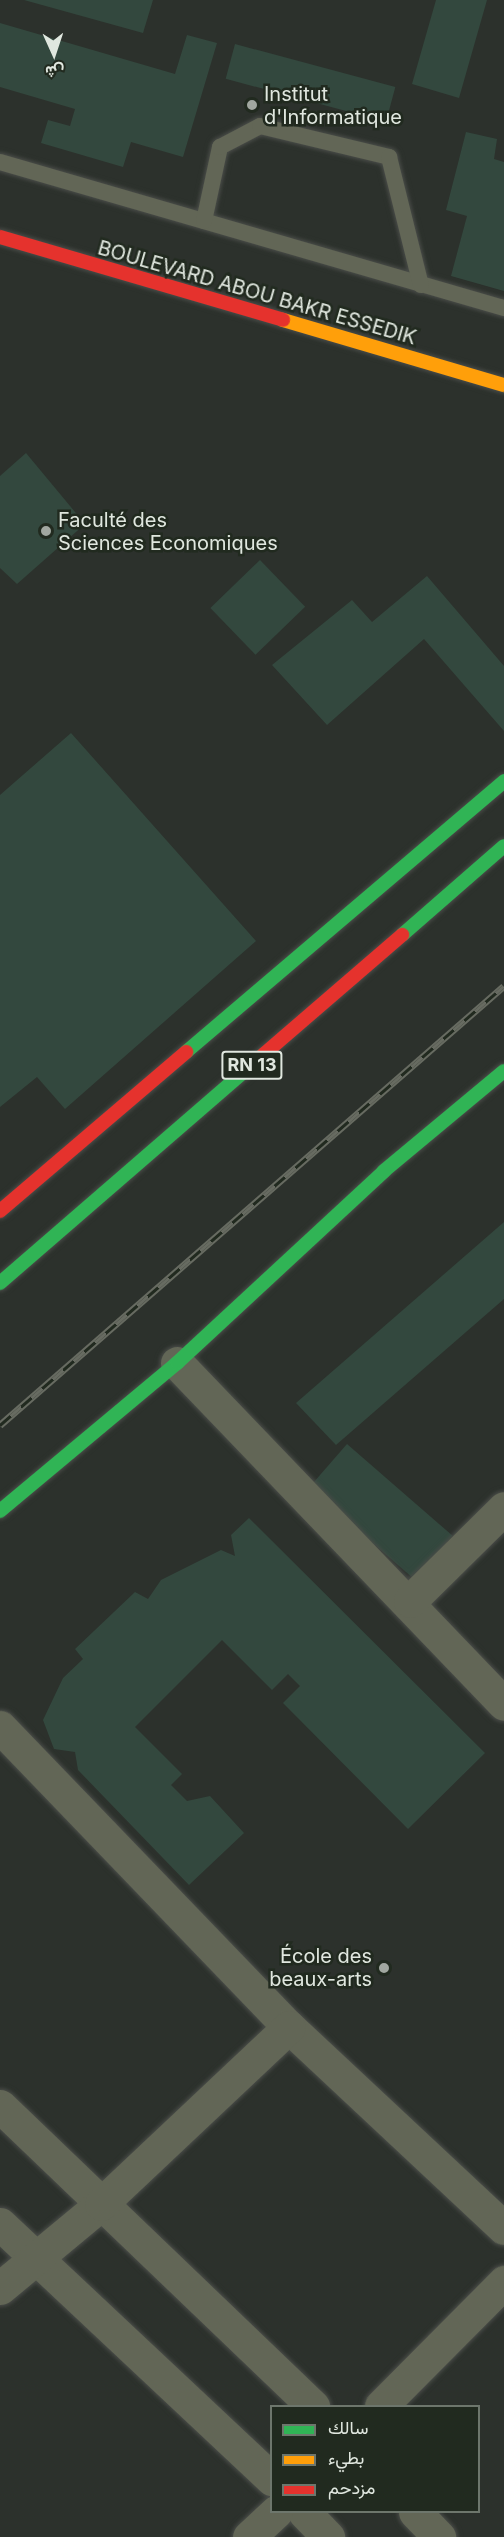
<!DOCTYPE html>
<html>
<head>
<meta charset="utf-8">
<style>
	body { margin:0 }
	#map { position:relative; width:504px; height:2537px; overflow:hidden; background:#2c312c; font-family:Inter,Vazirmatn,sans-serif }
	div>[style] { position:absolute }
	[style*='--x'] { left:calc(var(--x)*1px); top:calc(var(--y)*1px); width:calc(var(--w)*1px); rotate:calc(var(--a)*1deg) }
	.building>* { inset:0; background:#33483e; transform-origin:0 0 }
	.roads { filter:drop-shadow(0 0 2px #4a4d49) drop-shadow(0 0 2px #4a4d49) }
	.lane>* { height:16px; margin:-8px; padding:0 8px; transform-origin:8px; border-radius:8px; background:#626656 }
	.street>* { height:33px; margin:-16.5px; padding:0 16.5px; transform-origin:16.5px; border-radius:16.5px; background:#626656 }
	.fast>* { height:14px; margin:-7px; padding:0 7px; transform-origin:7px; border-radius:7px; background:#30b455 }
	.slow>* { height:14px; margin:-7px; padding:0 7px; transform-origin:7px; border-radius:7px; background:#ff9f0a }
	.jam>* { height:14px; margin:-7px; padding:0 7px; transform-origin:7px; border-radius:7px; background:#e5322d }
	.rail>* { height:7px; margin-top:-3.5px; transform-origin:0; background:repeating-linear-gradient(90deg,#212a1f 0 14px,#676b61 0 28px); box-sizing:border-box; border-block:2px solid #676b61 }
	.dots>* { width:16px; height:16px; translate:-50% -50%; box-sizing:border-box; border:3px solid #212a1f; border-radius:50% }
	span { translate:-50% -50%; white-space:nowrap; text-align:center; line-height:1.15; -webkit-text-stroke:5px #212a1f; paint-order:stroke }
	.shield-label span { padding:2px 4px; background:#212a1f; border:2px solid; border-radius:4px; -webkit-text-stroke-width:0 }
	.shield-label { font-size:18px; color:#e0e7df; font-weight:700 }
	.poi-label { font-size:20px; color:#e0e7df }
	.left { translate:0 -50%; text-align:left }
	.right { translate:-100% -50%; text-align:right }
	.street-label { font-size:20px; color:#e0e7df }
	.legend { position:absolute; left:270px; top:2405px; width:210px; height:108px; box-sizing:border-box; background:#212a1f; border:2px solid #6d766c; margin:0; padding:8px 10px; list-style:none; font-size:18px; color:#e0e7df }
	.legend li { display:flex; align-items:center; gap:12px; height:30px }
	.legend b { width:30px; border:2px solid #6d766c }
	.north { position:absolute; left:24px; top:24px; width:60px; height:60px; -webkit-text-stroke:4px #212a1f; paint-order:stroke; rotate:177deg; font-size:16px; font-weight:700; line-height:24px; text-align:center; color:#e0e7df }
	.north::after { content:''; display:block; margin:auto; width:21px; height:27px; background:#e0e7df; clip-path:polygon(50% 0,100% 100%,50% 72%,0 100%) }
</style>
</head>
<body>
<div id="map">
	<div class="building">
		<div style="clip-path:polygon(24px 0,153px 0,143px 33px)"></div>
		<div style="clip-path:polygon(436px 0,487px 0,459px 98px,412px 84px)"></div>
		<div style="clip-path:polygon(0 23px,175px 74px,187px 35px,217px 43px,183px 157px,131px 142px,123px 167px,41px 143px,48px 120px,70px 126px,75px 109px,0 87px)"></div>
		<div style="left:235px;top:44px;width:166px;height:36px;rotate:15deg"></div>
		<div style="clip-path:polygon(466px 132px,497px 139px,494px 159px,504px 162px,504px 291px,451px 276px,467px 216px,446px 210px)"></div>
		<div style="clip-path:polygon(26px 453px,85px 524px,17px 584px,0 568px,0 476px)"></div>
		<div style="left:260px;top:560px;width:65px;height:69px;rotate:46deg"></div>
		<div style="clip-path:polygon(427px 576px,504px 666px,504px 731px,424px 639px,327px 725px,272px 665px,352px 600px,372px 622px)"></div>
		<div style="clip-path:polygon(71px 733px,256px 941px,65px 1109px,37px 1077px,0 1107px,0 795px)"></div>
		<div style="clip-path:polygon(504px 1222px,504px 1299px,336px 1445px,296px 1403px)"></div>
		<div style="left:347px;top:1444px;width:140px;height:58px;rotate:41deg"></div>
		<div style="clip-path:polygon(249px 1518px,485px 1753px,408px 1829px,283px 1703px,300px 1686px,288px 1674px,272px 1690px,222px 1640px,135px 1727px,182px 1774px,171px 1785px,187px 1801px,210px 1796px,244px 1833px,189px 1885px,78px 1770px,75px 1752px,54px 1749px,43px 1720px,63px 1678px,83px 1659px,75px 1649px,135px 1592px,148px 1599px,161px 1580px,221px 1550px,235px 1556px,231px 1535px)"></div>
	</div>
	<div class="roads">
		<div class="lane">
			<div style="--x:0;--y:162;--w:525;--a:16.16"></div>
			<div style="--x:204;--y:221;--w:76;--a:-77.8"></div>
			<div style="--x:220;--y:147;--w:45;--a:-27.7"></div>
			<div style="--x:260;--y:126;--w:133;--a:13.5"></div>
			<div style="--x:389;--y:157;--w:132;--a:76"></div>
		</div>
		<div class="street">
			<div style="--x:177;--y:1363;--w:472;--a:46.2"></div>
			<div style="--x:410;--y:1601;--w:132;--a:-44.7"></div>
			<div style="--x:0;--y:1727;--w:417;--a:46.1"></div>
			<div style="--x:289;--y:2027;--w:294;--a:43.1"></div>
			<div style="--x:0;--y:2106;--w:434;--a:43.8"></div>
			<div style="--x:0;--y:2224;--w:373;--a:43.2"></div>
			<div style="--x:0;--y:2288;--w:131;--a:-39.7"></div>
			<div style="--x:101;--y:2204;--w:258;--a:-43.3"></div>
			<div style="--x:381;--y:2406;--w:175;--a:-45.2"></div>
			<div style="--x:304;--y:2512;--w:35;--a:46"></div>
			<div style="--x:415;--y:2512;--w:35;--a:46"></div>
			<div style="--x:249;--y:2537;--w:37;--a:-43"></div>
		</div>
		<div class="fast">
			<div style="--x:402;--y:935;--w:135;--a:-41.1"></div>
			<div style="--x:186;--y:1052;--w:418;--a:-40.4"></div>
			<div style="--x:0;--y:1283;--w:348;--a:-40.9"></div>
			<div style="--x:0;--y:1511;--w:231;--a:-39.9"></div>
			<div style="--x:177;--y:1363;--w:282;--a:-42.8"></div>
			<div style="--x:384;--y:1171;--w:156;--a:-39.8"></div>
		</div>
		<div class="slow">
			<div style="--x:283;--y:320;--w:230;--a:16.4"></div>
		</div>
		<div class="jam">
			<div style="--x:0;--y:237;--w:295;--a:16.3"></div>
			<div style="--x:263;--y:1055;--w:184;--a:-40.8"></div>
			<div style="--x:0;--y:1211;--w:245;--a:-40.5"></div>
		</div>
	</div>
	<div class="rail">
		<div style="--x:0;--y:1425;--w:668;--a:-41.06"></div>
	</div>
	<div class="dots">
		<div style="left:252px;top:105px;background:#a1a7a0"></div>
		<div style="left:46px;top:531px;background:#a1a7a0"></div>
		<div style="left:384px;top:1968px;background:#a1a7a0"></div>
	</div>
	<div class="shield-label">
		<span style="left:252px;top:1065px">RN 13</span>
	</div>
	<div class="poi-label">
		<span class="left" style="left:264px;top:106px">Institut<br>d'Informatique</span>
		<span class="left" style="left:58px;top:532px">Faculté des<br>Sciences Economiques</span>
		<span class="right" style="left:372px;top:1968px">École des<br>beaux-arts</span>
	</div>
	<div class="street-label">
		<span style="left:257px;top:293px;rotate:16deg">BOULEVARD ABOU BAKR ESSEDIK</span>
	</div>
	<ul class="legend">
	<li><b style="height:8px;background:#30b455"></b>سالك</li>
	<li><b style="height:8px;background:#ff9f0a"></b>بطيء</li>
	<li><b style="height:8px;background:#e5322d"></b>مزدحم</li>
	</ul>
	<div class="north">ش</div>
</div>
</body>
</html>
